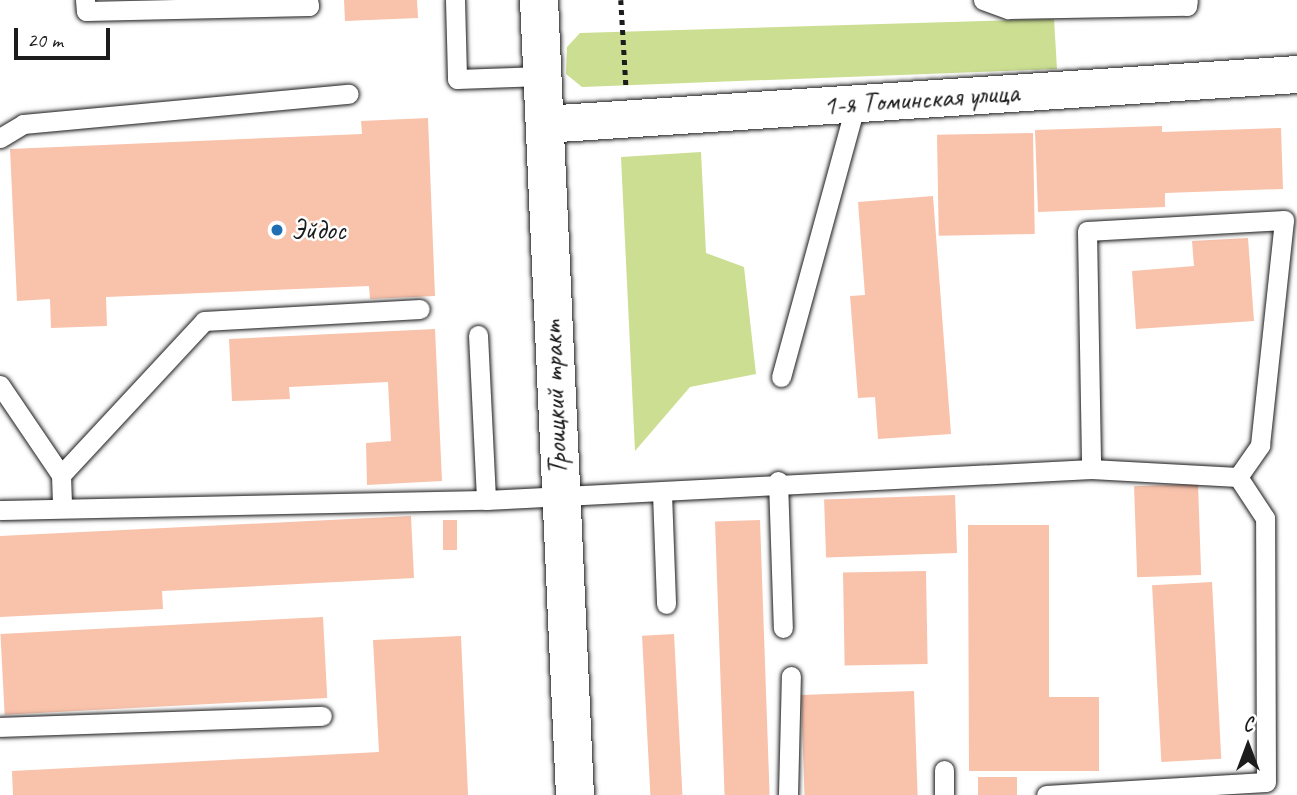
<!DOCTYPE html>
<html>
<head>
<meta charset="utf-8">
<style>
	body { margin:0 }
	#map { position:relative; width:1297px; height:795px; overflow:hidden; background:#fff; font-family:Caveat,sans-serif }
	div>[style] { position:absolute }
	[style*='--x'] { left:calc(var(--x)*1px); top:calc(var(--y)*1px); width:calc(var(--w)*1px); rotate:calc(var(--a)*1deg) }
	.green>* { inset:0; background:#cbde92 }
	.building>* { inset:0; background:#f8c2ab; transform-origin:0 0 }
	.path>* { height:4.5px; margin-top:-2.25px; transform-origin:0; background:repeating-linear-gradient(90deg,#1c1c1c 0 5px,transparent 0 10px) }
	.roads { filter:drop-shadow(0 0 2px #1c1c1c) drop-shadow(0 0 2px #1c1c1c) }
	.lane>* { height:19px; margin:-9.5px; padding:0 9.5px; transform-origin:9.5px; border-radius:9.5px; background:#fff }
	.street>* { height:37px; margin:-18.5px; padding:0 18.5px; transform-origin:18.5px; border-radius:18.5px; background:#fff }
	.secondary>* { height:38px; margin:-19px; padding:0 19px; transform-origin:19px; border-radius:19px; background:#fff }
	.dots>* { width:19px; height:19px; translate:-50% -50%; box-sizing:border-box; border:4px solid #fff; border-radius:50% }
	span { translate:-50% -50%; white-space:nowrap; text-align:center; line-height:1.15; -webkit-text-stroke:5px #fff; paint-order:stroke }
	.street-label { font-size:28px; color:#1c1c1c }
	.poi-label { font-size:28px; color:#1c1c1c }
	.left { translate:0 -50%; text-align:left }
	.north { position:absolute; left:1213px; top:711px; width:70px; height:70px; -webkit-text-stroke:5px #fff; paint-order:stroke; rotate:0deg; font-size:19px; font-weight:700; line-height:28px; text-align:center; color:#1c1c1c }
	.north::after { content:''; display:block; margin:auto; width:24px; height:32px; background:#1c1c1c; clip-path:polygon(50% 0,100% 100%,50% 72%,0 100%) }
	.scale { position:absolute; left:14px; top:28px; width:96px; height:32px; box-sizing:border-box; border:4px solid #1c1c1c; border-top:0; padding-left:9px; font-size:21px; line-height:24px; white-space:nowrap; color:#1c1c1c; -webkit-text-stroke:5px #fff; paint-order:stroke }
</style>
</head>
<body>
<div id="map">
	<div class="green">
		<div style="clip-path:polygon(1054px 19px,1057px 69px,582px 87px,566px 74px,567px 47px,580px 33px)"></div>
		<div style="clip-path:polygon(701px 152px,706px 253px,744px 267px,756px 374px,690px 387px,635px 451px,621px 157px)"></div>
	</div>
	<div class="building">
		<div style="clip-path:polygon(344px 0,417px 0,418px 18px,345px 21px)"></div>
		<div style="clip-path:polygon(428px 118px,435px 296px,370px 299px,369px 286px,106px 297px,107px 326px,51px 328px,50px 299px,17px 301px,10px 149px,362px 134px,361px 121px)"></div>
		<div style="clip-path:polygon(1162px 126px,1162px 132px,1281px 128px,1283px 189px,1165px 193px,1165px 207px,1038px 212px,1035px 130px)"></div>
		<div style="left:1033px;top:133px;width:101px;height:96px;rotate:89deg"></div>
		<div style="clip-path:polygon(933px 196px,951px 434px,878px 439px,875px 397px,858px 398px,850px 296px,865px 295px,858px 202px)"></div>
		<div style="clip-path:polygon(1248px 238px,1254px 321px,1136px 329px,1132px 271px,1194px 266px,1192px 241px)"></div>
		<div style="clip-path:polygon(435px 329px,442px 481px,367px 485px,366px 443px,391px 441px,388px 382px,289px 387px,290px 399px,232px 401px,229px 339px)"></div>
		<div style="left:1198px;top:484px;width:91px;height:64px;rotate:88deg"></div>
		<div style="left:955px;top:495px;width:58px;height:131px;rotate:88deg"></div>
		<div style="clip-path:polygon(411px 516px,414px 578px,162px 591px,163px 609px,0 617px,0 536px)"></div>
		<div style="left:443px;top:520px;width:14px;height:30px"></div>
		<div style="left:760px;top:520px;width:275px;height:45px;rotate:88deg"></div>
		<div style="clip-path:polygon(968px 525px,1049px 525px,1049px 697px,1099px 697px,1099px 771px,969px 771px)"></div>
		<div style="left:926px;top:571px;width:93px;height:83px;rotate:89deg"></div>
		<div style="left:1212px;top:582px;width:177px;height:60px;rotate:87deg"></div>
		<div style="left:323px;top:617px;width:81px;height:323px;rotate:87deg"></div>
		<div style="left:674px;top:634px;width:161px;height:32px;rotate:87deg"></div>
		<div style="clip-path:polygon(461px 636px,468px 795px,13px 795px,12px 771px,379px 752px,373px 640px)"></div>
		<div style="left:914px;top:691px;width:104px;height:113px;rotate:88deg"></div>
		<div style="left:1017px;top:777px;width:18px;height:39px;rotate:90deg"></div>
	</div>
	<div class="path">
		<div style="--x:621;--y:0;--w:85;--a:86.6"></div>
	</div>
	<div class="roads">
		<div class="lane">
			<div style="--x:85;--y:0;--w:11;--a:85"></div>
			<div style="--x:86;--y:11;--w:223;--a:-1.3"></div>
			<div style="--x:309;--y:6;--w:6;--a:-99"></div>
			<div style="--x:455;--y:0;--w:79;--a:88.5"></div>
			<div style="--x:457;--y:79;--w:85;--a:-2"></div>
			<div style="--x:983;--y:0;--w:27;--a:20"></div>
			<div style="--x:1008;--y:9;--w:179;--a:-1"></div>
			<div style="--x:1187;--y:6;--w:6;--a:-81"></div>
			<div style="--x:0;--y:138;--w:27;--a:-31"></div>
			<div style="--x:23;--y:124;--w:327;--a:-5.3"></div>
			<div style="--x:478;--y:335;--w:165;--a:87.2"></div>
			<div style="--x:781;--y:377;--w:284;--a:-74.7"></div>
			<div style="--x:0;--y:385;--w:109;--a:55.9"></div>
			<div style="--x:61;--y:475;--w:32;--a:88"></div>
			<div style="--x:61;--y:475;--w:210;--a:-47.1"></div>
			<div style="--x:204;--y:321;--w:216;--a:-3.2"></div>
			<div style="--x:778;--y:481;--w:147;--a:88.1"></div>
			<div style="--x:662;--y:493;--w:111;--a:87.9"></div>
			<div style="--x:0;--y:510;--w:486;--a:-1.2"></div>
			<div style="--x:486;--y:500;--w:606;--a:-2.93"></div>
			<div style="--x:1091;--y:469;--w:147;--a:3.1"></div>
			<div style="--x:0;--y:727;--w:322;--a:-2"></div>
			<div style="--x:788;--y:795;--w:119;--a:-88.6"></div>
			<div style="--x:944;--y:795;--w:25;--a:-90"></div>
			<div style="--x:1046;--y:795;--w:220;--a:-3.4"></div>
			<div style="--x:1266;--y:782;--w:264;--a:-90.2"></div>
			<div style="--x:1265;--y:518;--w:49;--a:-123.4"></div>
			<div style="--x:1238;--y:477;--w:39;--a:-55"></div>
			<div style="--x:1260;--y:445;--w:226;--a:-83.9"></div>
			<div style="--x:1284;--y:220;--w:197;--a:176.8"></div>
			<div style="--x:1087;--y:231;--w:238;--a:89"></div>
		</div>
		<div class="street">
			<div style="--x:544;--y:124;--w:755;--a:-3.8"></div>
		</div>
		<div class="secondary">
			<div style="--x:539;--y:0;--w:796;--a:87.41"></div>
		</div>
	</div>
	<div class="dots">
		<div style="left:277px;top:230px;background:#1f6fb2"></div>
	</div>
	<div class="street-label">
		<span style="left:921px;top:99px;rotate:-4deg">1-я Томинская улица</span>
		<span style="left:555px;top:398px;rotate:-92deg">Троицкий тракт</span>
	</div>
	<div class="poi-label">
		<span class="left" style="left:291px;top:230px">Эйдос</span>
	</div>
	<div class="north">С</div>
	<div class="scale">20 m</div>
</div>
</body>
</html>
